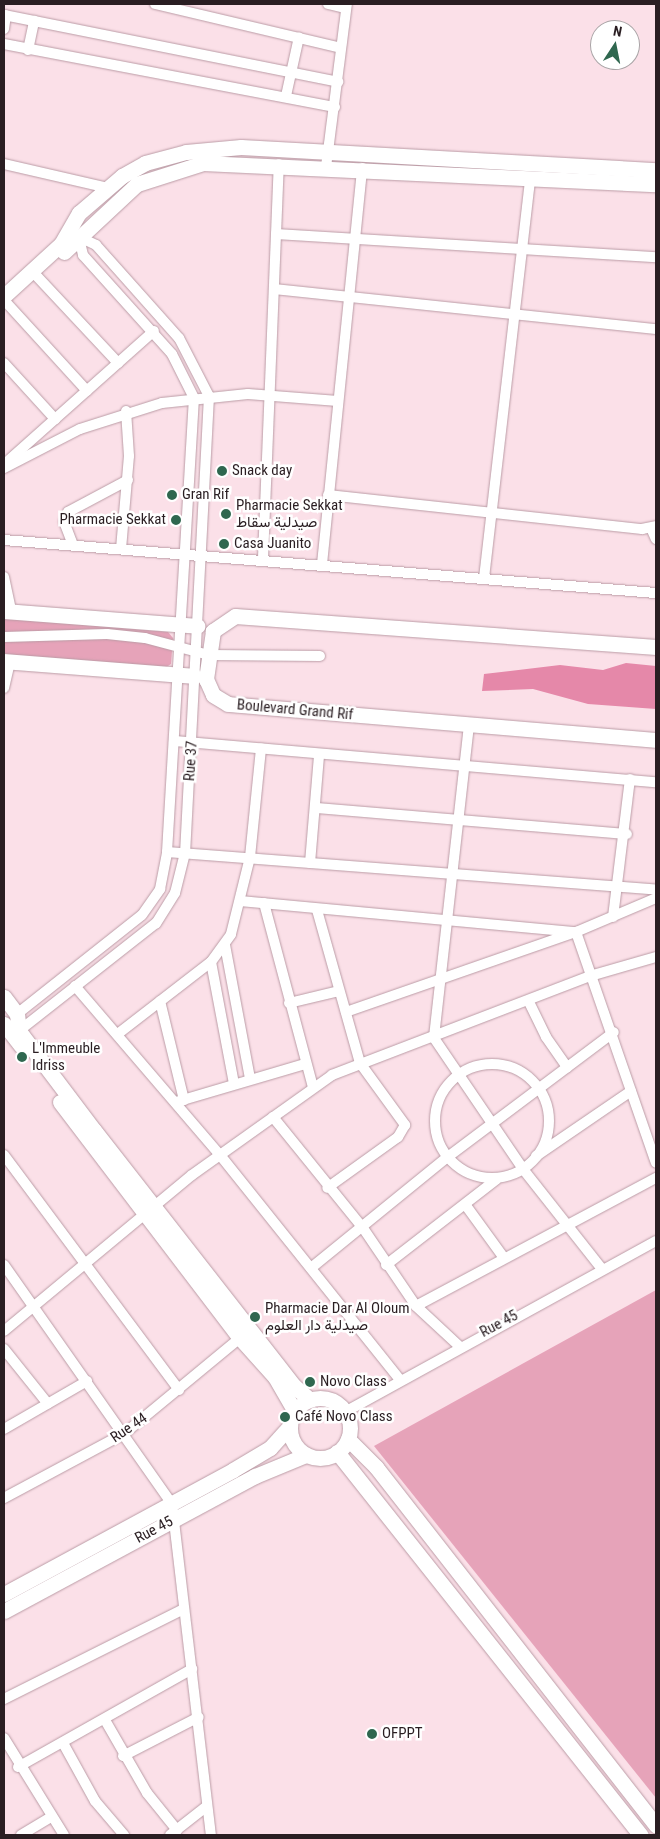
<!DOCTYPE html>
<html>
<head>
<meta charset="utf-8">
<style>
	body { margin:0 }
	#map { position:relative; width:660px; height:1839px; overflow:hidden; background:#fbe0e8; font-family:"Roboto Condensed",Vazirmatn,sans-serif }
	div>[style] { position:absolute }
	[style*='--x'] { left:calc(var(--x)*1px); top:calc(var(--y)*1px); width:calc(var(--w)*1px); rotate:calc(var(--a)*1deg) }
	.green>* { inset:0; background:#e6a3b9 }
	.water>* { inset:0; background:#e588a9 }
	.roads { filter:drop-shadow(0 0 1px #bb9ca6) drop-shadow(0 0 1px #bb9ca6) }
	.street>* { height:10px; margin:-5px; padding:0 5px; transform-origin:5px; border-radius:5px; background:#fff }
	.street>.ring { margin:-5px; padding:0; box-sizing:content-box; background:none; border:10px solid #fff; border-radius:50% }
	.secondary>* { height:15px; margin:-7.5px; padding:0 7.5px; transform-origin:7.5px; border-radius:7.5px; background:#fff }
	.secondary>.ring { margin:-7.5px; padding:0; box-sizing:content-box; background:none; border:15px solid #fff; border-radius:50% }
	.dots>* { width:14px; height:14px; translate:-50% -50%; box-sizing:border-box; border:2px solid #fff; border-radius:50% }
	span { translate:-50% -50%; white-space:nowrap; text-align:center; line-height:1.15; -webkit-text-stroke:5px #fff; paint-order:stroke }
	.poi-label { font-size:15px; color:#2a1e22 }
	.left { translate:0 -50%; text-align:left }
	.right { translate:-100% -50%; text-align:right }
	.street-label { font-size:15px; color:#2a1e22 }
	.frame { position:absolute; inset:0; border:5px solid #2a1e22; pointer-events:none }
	.north { position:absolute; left:590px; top:20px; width:50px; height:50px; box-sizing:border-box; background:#fff; border:1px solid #aaa5a7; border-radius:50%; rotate:11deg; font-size:14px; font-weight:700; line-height:20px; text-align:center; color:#2a1e22 }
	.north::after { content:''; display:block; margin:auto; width:18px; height:22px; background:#2f674f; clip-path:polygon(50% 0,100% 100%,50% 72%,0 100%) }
</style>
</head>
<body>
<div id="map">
	<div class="green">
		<div style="clip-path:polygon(4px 618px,168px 632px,173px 638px,171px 664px,165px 668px,4px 654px)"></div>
		<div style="clip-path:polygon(656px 1290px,656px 1798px,374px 1446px)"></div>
	</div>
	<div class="water">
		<div style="clip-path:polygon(626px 663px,656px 666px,656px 709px,588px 704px,533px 689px,482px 691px,484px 674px,560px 665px,603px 670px)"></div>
	</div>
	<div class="roads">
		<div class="street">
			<div style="--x:155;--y:4;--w:191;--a:13.3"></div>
			<div style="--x:328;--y:4;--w:18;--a:13"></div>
			<div style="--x:4;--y:15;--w:341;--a:11.3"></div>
			<div style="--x:4;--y:29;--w:14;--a:-82"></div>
			<div style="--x:4;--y:44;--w:337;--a:10.8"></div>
			<div style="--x:28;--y:50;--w:30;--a:-78"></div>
			<div style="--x:286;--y:96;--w:60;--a:-77.6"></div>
			<div style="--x:4;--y:164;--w:107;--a:13"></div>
			<div style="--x:326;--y:167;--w:164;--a:-82.7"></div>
			<div style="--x:276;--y:234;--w:381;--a:3.5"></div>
			<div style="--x:32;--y:271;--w:126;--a:46.9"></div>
			<div style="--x:274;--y:289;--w:384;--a:6"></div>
			<div style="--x:4;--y:300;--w:123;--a:47.6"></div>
			<div style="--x:4;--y:363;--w:76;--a:47.7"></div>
			<div style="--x:9;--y:460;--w:194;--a:-41.7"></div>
			<div style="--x:4;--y:468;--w:85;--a:-27.2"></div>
			<div style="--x:80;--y:429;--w:86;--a:-17.6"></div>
			<div style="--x:162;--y:403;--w:86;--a:-6"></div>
			<div style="--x:248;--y:394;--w:90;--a:4.4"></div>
			<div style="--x:328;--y:495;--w:316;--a:6.2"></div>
			<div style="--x:642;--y:529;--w:14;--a:-12"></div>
			<div style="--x:651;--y:528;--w:12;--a:66"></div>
			<div style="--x:4;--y:540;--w:654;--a:4.65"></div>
			<div style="--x:73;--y:545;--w:25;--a:-111"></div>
			<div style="--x:64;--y:522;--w:11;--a:-68"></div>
			<div style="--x:68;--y:512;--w:68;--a:-28.1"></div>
			<div style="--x:121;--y:549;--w:93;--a:-85.1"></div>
			<div style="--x:129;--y:456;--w:45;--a:-93.8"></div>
			<div style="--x:263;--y:558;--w:394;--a:-87.7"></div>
			<div style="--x:322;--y:564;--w:398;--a:-84.2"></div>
			<div style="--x:4;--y:577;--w:35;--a:78"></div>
			<div style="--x:484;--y:578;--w:403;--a:-83.4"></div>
			<div style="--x:4;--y:637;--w:103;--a:-1.7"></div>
			<div style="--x:107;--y:634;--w:38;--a:6"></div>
			<div style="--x:145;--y:638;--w:66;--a:14.9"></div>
			<div style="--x:209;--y:655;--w:111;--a:0.5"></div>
			<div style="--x:4;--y:688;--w:28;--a:-77"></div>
			<div style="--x:469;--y:725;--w:315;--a:96.4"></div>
			<div style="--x:434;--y:1038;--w:158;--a:55.8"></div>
			<div style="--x:523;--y:1169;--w:127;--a:51.7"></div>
			<div style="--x:174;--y:741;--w:484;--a:4.9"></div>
			<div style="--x:316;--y:808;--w:312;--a:4.8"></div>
			<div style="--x:167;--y:852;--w:490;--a:4.4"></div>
			<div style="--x:310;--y:863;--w:108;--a:-85.2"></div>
			<div style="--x:240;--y:901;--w:337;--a:5.3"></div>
			<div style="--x:576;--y:932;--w:87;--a:-23"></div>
			<div style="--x:264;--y:903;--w:190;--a:75.1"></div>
			<div style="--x:317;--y:910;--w:159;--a:74.3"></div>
			<div style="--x:360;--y:1063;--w:77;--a:54"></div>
			<div style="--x:405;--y:1125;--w:14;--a:120"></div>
			<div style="--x:398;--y:1137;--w:87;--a:144.3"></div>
			<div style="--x:613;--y:917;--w:139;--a:-83"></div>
			<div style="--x:225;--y:945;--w:136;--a:79.4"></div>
			<div style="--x:211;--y:962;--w:124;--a:79.3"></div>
			<div style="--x:75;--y:986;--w:223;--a:49.4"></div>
			<div style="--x:220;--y:1155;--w:288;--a:51.3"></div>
			<div style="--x:160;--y:1001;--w:102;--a:76.4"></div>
			<div style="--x:529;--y:1002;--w:39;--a:64"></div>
			<div style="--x:546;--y:1037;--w:37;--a:55"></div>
			<div style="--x:289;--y:1003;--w:51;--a:-13.5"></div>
			<div style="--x:346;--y:1012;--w:244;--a:-19.2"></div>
			<div style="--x:576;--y:932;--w:244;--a:70.9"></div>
			<div style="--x:17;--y:1014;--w:159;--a:-38.4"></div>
			<div style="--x:142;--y:915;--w:32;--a:-55"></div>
			<div style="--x:160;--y:889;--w:38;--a:-79"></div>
			<div style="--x:167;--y:852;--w:455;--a:-86.6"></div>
			<div style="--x:194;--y:398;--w:49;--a:-116.6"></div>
			<div style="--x:172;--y:354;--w:133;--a:-132"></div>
			<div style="--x:83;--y:255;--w:18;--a:-103"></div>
			<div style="--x:79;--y:237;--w:19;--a:25"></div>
			<div style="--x:96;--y:245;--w:125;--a:48.3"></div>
			<div style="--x:179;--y:338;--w:65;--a:62.7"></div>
			<div style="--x:209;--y:396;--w:458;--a:93"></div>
			<div style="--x:185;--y:853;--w:41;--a:104"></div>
			<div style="--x:175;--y:893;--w:36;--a:122"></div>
			<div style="--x:156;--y:923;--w:174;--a:141.8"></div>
			<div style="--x:119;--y:1033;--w:116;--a:-37.7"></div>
			<div style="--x:211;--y:962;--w:34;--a:-54"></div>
			<div style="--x:231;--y:934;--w:79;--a:-76.1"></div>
			<div style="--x:250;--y:857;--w:109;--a:-84.2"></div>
			<div class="ring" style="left:435px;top:1064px;width:104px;height:104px"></div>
			<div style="--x:176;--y:1102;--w:134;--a:-16.4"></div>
			<div style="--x:273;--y:1117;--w:143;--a:51"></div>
			<div style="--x:363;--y:1228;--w:94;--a:55.8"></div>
			<div style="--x:416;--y:1306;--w:59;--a:42.9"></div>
			<div style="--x:4;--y:1155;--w:293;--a:53.3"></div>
			<div style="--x:536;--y:1156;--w:115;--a:-34.4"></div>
			<div style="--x:467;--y:1207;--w:63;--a:54"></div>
			<div style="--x:4;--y:1265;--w:292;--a:54.9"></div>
			<div style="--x:172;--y:1504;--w:333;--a:83.3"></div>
			<div style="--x:386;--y:1265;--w:140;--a:-37.8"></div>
			<div style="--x:311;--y:1268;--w:178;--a:-39.1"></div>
			<div style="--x:449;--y:1156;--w:206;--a:-36.9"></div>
			<div style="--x:416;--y:1306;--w:272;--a:-28.1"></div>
			<div style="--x:4;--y:1331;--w:244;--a:-39.7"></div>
			<div style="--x:192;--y:1175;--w:172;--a:-35.5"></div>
			<div style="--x:332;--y:1075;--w:276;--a:-21"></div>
			<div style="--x:590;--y:976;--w:69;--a:-16.1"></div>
			<div style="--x:4;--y:1349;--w:70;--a:51.3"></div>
			<div style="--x:345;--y:1412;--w:355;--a:-28.8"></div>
			<div style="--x:4;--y:1429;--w:96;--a:-30"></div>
			<div style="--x:4;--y:1498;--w:137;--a:-28.2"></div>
			<div style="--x:125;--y:1433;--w:149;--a:-39.6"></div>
			<div style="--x:4;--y:1699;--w:201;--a:-26.6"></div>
			<div style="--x:105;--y:1720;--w:84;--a:60.1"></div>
			<div style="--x:147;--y:1793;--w:48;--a:51"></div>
			<div style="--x:4;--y:1738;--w:114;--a:58.3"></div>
			<div style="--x:63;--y:1743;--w:66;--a:61.1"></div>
			<div style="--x:95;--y:1801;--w:45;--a:49.5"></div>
			<div style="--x:123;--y:1756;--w:85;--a:-27.2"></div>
			<div style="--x:18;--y:1767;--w:200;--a:-29.4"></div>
			<div style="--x:21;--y:1835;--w:35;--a:-31"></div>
			<div style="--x:170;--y:1835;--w:47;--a:-38.1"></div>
		</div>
		<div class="secondary">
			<div style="--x:64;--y:252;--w:100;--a:-43"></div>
			<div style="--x:137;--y:184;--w:69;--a:-17.7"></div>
			<div style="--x:203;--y:163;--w:453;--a:2.7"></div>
			<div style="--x:4;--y:296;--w:77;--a:-42.4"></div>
			<div style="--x:61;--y:244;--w:36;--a:-60"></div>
			<div style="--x:79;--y:213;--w:57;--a:-40.7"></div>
			<div style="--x:122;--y:176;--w:26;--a:-29"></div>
			<div style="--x:145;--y:163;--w:42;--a:-15"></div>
			<div style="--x:186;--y:152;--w:55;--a:-5.2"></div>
			<div style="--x:241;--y:147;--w:416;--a:3.2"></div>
			<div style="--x:4;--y:611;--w:194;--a:4.4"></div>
			<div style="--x:656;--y:647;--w:422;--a:-175.8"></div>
			<div style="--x:235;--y:616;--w:27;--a:146"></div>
			<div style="--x:213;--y:631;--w:49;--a:98.3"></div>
			<div style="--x:206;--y:679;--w:17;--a:66"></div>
			<div style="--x:213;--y:695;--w:17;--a:31"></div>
			<div style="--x:228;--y:704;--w:430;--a:4.8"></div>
			<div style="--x:4;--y:661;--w:191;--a:4.5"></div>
			<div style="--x:4;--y:997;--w:21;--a:53"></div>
			<div style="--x:17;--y:1014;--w:17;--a:83"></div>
			<div style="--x:19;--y:1031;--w:124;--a:52.9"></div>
			<div style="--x:94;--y:1130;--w:325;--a:52"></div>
			<div style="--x:294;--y:1386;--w:21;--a:41"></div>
			<div style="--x:4;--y:1024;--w:28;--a:52"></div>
			<div style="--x:60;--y:1102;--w:297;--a:52.7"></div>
			<div style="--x:240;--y:1338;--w:52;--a:48.1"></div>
			<div style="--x:275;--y:1377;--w:39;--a:60"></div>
			<div class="ring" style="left:290px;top:1398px;width:45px;height:45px"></div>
			<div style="--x:348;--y:1439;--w:40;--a:45"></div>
			<div style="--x:376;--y:1467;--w:455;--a:52"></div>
			<div style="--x:337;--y:1452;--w:489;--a:51.6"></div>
			<div style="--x:4;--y:1594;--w:260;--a:-28.4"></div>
			<div style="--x:233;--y:1470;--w:43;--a:-30.7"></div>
			<div style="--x:270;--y:1448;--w:28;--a:-48"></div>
			<div style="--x:4;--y:1611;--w:285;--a:-28.3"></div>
			<div style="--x:255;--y:1476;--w:55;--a:-22.4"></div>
		</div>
	</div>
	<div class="dots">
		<div style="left:222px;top:471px;background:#2f674f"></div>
		<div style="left:172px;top:495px;background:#2f674f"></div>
		<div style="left:226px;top:514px;background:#2f674f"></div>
		<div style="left:176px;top:520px;background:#2f674f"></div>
		<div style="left:224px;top:544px;background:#2f674f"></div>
		<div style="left:22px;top:1057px;background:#2f674f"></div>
		<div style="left:255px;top:1317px;background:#2f674f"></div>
		<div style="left:310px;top:1382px;background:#2f674f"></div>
		<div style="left:285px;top:1417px;background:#2f674f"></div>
		<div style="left:372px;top:1734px;background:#2f674f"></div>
	</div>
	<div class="poi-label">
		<span class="left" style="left:232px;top:471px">Snack day</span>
		<span class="left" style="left:182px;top:495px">Gran Rif</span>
		<span class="left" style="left:236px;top:514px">Pharmacie Sekkat<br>صيدلية سقاط</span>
		<span class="right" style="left:166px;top:520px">Pharmacie Sekkat</span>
		<span class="left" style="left:234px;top:544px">Casa Juanito</span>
		<span class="left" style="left:32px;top:1057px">L'Immeuble<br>Idriss</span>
		<span class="left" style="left:265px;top:1317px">Pharmacie Dar Al Oloum<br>صيدلية دار العلوم</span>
		<span class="left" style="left:320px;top:1382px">Novo Class</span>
		<span class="left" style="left:295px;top:1417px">Café Novo Class</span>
		<span class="left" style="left:382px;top:1734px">OFPPT</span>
	</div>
	<div class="street-label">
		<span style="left:295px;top:710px;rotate:5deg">Boulevard Grand Rif</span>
		<span style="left:191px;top:761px;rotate:-86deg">Rue 37</span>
		<span style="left:499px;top:1324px;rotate:-28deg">Rue 45</span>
		<span style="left:129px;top:1428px;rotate:-34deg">Rue 44</span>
		<span style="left:154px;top:1530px;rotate:-28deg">Rue 45</span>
	</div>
	<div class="frame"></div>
	<div class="north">N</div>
</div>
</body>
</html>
